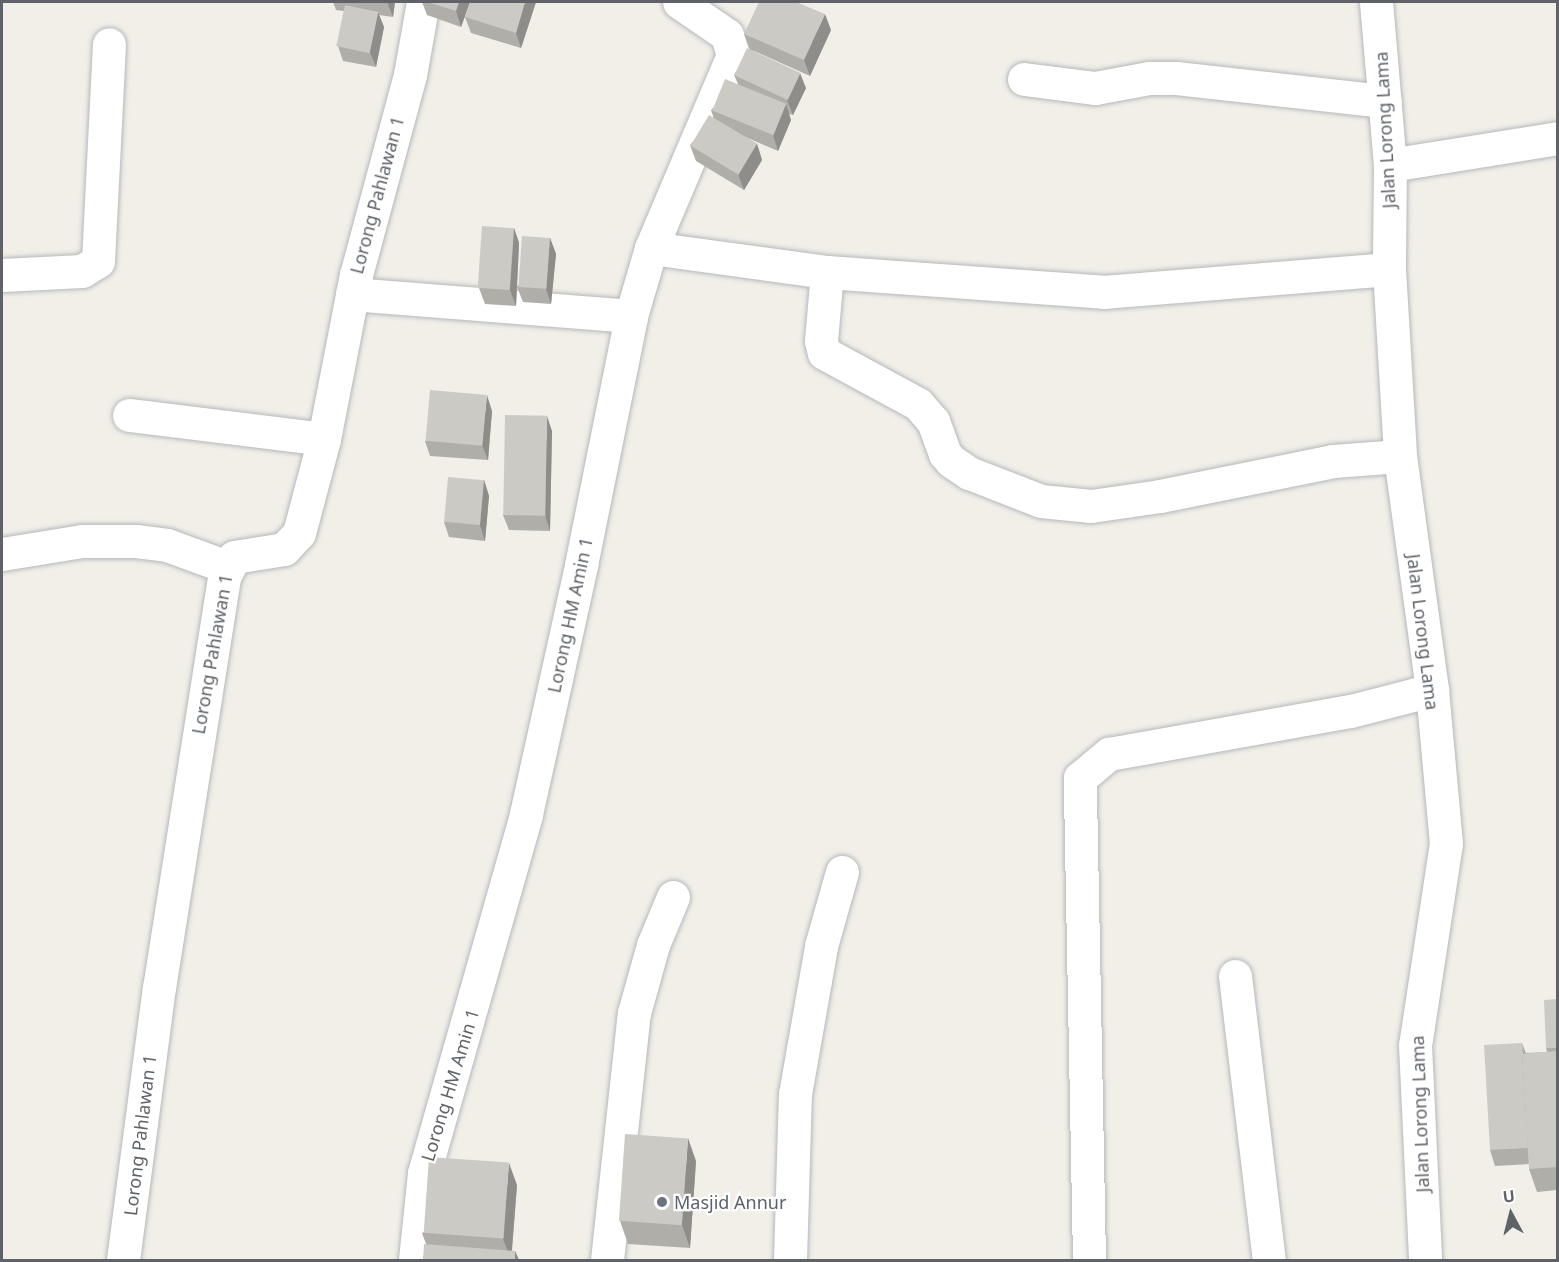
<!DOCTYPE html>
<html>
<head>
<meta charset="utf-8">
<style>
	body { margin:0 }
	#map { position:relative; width:1559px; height:1262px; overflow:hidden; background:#f1efe8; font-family:"Noto Sans",sans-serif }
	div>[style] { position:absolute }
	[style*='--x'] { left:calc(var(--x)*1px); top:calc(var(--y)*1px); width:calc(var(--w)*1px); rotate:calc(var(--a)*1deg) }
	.roads { filter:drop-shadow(0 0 2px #b5b8bc) drop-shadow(0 0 2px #b5b8bc) }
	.minor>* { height:33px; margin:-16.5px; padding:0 16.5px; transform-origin:16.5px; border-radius:16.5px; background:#fff }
	.wall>* { inset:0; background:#afaea9 }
	.shaded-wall>* { inset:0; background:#8f8d8a }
	.building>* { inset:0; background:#cccac5; transform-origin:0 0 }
	.dots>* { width:16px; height:16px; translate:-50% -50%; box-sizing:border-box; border:3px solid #fff; border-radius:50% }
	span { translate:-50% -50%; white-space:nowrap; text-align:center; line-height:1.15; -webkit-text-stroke:4.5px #fff; paint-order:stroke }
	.street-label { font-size:18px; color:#5f6368 }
	.worship-label { font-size:18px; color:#5b616d }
	.left { translate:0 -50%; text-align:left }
	.frame { position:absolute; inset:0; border:3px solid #5f6368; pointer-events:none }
	.north { position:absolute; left:1481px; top:1184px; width:60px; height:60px; -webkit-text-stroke:4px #fff; paint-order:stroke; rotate:353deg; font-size:16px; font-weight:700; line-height:24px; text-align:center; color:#5f6368 }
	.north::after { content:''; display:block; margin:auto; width:21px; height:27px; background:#5f6368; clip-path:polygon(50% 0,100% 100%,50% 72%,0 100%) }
</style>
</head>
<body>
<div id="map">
	<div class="roads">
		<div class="minor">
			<div style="--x:1376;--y:2;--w:164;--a:85.1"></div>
			<div style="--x:1390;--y:165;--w:104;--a:90.6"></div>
			<div style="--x:1389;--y:269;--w:187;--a:86.6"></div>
			<div style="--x:1400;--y:456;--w:236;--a:82.2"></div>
			<div style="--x:1432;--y:690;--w:154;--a:84.8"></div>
			<div style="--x:1446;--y:843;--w:204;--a:98.7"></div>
			<div style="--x:1415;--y:1045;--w:215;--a:87.3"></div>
			<div style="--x:1024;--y:79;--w:72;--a:7.2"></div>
			<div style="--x:1095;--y:88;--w:55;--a:-10.5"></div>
			<div style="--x:1149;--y:78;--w:27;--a:0"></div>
			<div style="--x:1176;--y:78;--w:210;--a:6.3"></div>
			<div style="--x:1390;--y:165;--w:170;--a:-9.1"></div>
			<div style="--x:651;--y:248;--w:178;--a:7.8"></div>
			<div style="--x:827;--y:272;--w:277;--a:4.1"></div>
			<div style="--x:1103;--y:292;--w:287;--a:-4.6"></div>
			<div style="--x:827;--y:272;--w:69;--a:95"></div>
			<div style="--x:821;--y:341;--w:12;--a:76"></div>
			<div style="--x:824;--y:353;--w:107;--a:28.5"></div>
			<div style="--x:918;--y:404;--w:23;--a:49"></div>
			<div style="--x:933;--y:421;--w:35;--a:70"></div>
			<div style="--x:945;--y:454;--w:9;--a:49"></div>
			<div style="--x:951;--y:461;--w:22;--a:34"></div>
			<div style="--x:969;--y:473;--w:77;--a:21.3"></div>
			<div style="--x:1041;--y:501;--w:50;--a:5.7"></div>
			<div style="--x:1091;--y:506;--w:70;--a:-8.2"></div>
			<div style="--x:1160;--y:496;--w:177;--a:-11.4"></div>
			<div style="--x:1333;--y:461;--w:67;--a:-4.3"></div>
			<div style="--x:2;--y:275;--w:80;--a:-2.9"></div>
			<div style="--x:82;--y:271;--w:19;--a:-32"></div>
			<div style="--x:98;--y:261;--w:217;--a:-87.1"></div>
			<div style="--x:352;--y:294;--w:280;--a:4.5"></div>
			<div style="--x:129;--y:415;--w:196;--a:7"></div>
			<div style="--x:2;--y:554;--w:81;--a:-9.2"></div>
			<div style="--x:82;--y:541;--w:54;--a:0"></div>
			<div style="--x:136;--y:541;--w:31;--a:7"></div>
			<div style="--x:167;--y:545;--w:64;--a:20.1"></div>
			<div style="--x:1235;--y:976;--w:286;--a:83.2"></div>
			<div style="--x:123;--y:1260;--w:274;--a:-82.5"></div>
			<div style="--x:159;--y:988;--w:416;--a:-81"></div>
			<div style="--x:224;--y:577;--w:22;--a:-63"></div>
			<div style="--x:234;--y:557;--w:51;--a:-9.1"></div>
			<div style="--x:284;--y:549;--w:22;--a:-47"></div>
			<div style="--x:299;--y:533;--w:97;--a:-75.1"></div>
			<div style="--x:324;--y:439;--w:167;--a:-79"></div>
			<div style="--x:356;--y:275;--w:207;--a:-74.9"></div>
			<div style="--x:410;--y:75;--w:74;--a:-79.9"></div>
			<div style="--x:415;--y:1260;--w:87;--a:-84.1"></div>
			<div style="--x:424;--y:1173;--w:373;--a:-74.1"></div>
			<div style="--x:526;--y:814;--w:255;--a:-77.5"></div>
			<div style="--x:581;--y:565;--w:254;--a:-78.6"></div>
			<div style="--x:631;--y:316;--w:71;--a:-73.6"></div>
			<div style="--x:651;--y:248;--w:210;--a:-67"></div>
			<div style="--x:733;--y:55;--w:21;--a:-107"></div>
			<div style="--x:727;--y:35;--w:58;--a:-145.5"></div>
			<div style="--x:607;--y:1260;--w:248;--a:-83.8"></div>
			<div style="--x:634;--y:1013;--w:71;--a:-74.4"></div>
			<div style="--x:653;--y:945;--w:52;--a:-67.4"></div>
			<div style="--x:790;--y:1260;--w:166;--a:-88.3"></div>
			<div style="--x:795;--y:1094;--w:150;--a:-80"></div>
			<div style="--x:821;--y:946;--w:77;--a:-74.2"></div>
			<div style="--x:1089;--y:1260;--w:482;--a:-91.1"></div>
			<div style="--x:1080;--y:778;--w:38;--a:-40"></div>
			<div style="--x:1109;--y:754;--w:246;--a:-10.1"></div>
			<div style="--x:1351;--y:711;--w:84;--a:-14.5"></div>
		</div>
	</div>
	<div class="wall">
		<div style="clip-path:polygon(333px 2px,395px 2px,393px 17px,379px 15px,384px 27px,376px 67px,343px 61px,338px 46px,344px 11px,336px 10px)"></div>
		<div style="clip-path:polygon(422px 2px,470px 2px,461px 27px,427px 15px)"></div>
		<div style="clip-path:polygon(536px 2px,521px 48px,471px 33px,465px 17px)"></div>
		<div style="clip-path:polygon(831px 30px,810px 76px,752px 50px,806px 88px,793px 115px,789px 114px,791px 120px,778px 151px,743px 136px,757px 144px,762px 160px,744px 190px,696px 161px,690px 145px,714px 119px,711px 110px,738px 84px,734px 75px,750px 49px,744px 34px)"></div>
		<div style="clip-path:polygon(514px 228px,519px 243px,516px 306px,485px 304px,479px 288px)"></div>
		<div style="clip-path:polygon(550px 238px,556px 254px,551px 304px,523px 302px,517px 287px)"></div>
		<div style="clip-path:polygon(492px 411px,488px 460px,430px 456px,425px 441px)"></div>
		<div style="clip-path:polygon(552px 431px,550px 531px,509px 530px,503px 515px)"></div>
		<div style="clip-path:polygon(484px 480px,489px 496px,485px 541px,449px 537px,444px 522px)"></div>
		<div style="clip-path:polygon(1557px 999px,1557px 1190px,1537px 1192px,1529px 1169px,1529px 1164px,1495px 1166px,1490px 1150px,1522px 1043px,1526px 1053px,1547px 1052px,1546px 1048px)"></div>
		<div style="clip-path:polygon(696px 1161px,690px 1248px,628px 1244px,620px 1221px)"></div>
		<div style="clip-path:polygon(517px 1185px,512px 1251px,515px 1251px,519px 1260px,423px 1260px,426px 1244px,422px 1233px)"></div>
	</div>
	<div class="shaded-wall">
		<div style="clip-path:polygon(387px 2px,395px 2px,393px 17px)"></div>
		<div style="clip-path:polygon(459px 2px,470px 2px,461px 27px,456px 11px)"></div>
		<div style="clip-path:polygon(525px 2px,536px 2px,521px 48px,516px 33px)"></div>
		<div style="clip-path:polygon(378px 12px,384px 27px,376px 67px,370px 52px)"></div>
		<div style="clip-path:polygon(825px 14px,831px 30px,810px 76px,804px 60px)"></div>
		<div style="clip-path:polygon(800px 73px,806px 88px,793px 115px,787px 100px)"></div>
		<div style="clip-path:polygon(786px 104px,791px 120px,778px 151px,773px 135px)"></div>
		<div style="clip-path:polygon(757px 144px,762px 160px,744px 190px,738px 174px)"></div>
		<div style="clip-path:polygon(514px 228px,519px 243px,516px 306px,510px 290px)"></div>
		<div style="clip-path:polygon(550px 238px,556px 254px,551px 304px,546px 289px)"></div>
		<div style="clip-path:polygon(487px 395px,492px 411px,488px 460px,482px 445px)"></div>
		<div style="clip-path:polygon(547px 416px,552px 431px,550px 531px,545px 515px)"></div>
		<div style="clip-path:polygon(484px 480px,489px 496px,485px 541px,480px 525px)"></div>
		<div style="clip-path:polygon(688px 1138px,696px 1161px,690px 1248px,682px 1225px)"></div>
		<div style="clip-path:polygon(509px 1163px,517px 1185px,511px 1260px,503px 1239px)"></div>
		<div style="clip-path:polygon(515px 1251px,519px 1260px,515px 1260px)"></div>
	</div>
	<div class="building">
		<div style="clip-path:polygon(427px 2px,459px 2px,456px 11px)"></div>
		<div style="clip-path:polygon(470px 2px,525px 2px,516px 33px,465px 17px)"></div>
		<div style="clip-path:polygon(759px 2px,796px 2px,825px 14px,804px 60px,744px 34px)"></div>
		<div style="left:345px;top:5px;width:34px;height:42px;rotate:12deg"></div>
		<div style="left:747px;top:48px;width:59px;height:30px;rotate:25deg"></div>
		<div style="left:725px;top:79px;width:66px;height:34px;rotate:22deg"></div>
		<div style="left:709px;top:115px;width:56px;height:36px;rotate:31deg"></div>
		<div style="left:482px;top:226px;width:32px;height:62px;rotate:4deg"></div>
		<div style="left:522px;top:236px;width:28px;height:51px;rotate:4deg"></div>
		<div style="left:430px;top:390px;width:57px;height:51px;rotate:5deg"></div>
		<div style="left:505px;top:415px;width:42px;height:100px;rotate:1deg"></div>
		<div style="left:448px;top:477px;width:36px;height:45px;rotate:5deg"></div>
		<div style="clip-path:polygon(1557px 999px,1557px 1048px,1546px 1048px,1544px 1000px)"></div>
		<div style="clip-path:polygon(1522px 1043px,1523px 1054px,1522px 1054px,1528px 1148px,1490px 1150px,1484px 1045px)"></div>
		<div style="clip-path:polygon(1557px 1051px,1557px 1167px,1529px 1169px,1522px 1054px)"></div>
		<div style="left:625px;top:1134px;width:63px;height:87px;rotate:4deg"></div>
		<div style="left:429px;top:1157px;width:80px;height:76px;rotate:4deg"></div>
		<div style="clip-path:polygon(424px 1244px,515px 1251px,515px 1260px,423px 1260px)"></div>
	</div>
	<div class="dots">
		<div style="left:662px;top:1202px;background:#6b7280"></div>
	</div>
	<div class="street-label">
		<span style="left:1385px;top:130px;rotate:-93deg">Jalan Lorong Lama</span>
		<span style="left:377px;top:195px;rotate:-75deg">Lorong Pahlawan 1</span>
		<span style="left:570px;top:615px;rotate:-78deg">Lorong HM Amin 1</span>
		<span style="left:1423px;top:632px;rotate:83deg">Jalan Lorong Lama</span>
		<span style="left:212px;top:654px;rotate:-80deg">Lorong Pahlawan 1</span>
		<span style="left:450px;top:1085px;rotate:-73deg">Lorong HM Amin 1</span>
		<span style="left:1420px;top:1114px;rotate:-92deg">Jalan Lorong Lama</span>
		<span style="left:140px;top:1135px;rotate:-83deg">Lorong Pahlawan 1</span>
	</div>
	<div class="worship-label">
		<span class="left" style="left:674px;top:1202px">Masjid Annur</span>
	</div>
	<div class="frame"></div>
	<div class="north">U</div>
</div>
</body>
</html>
